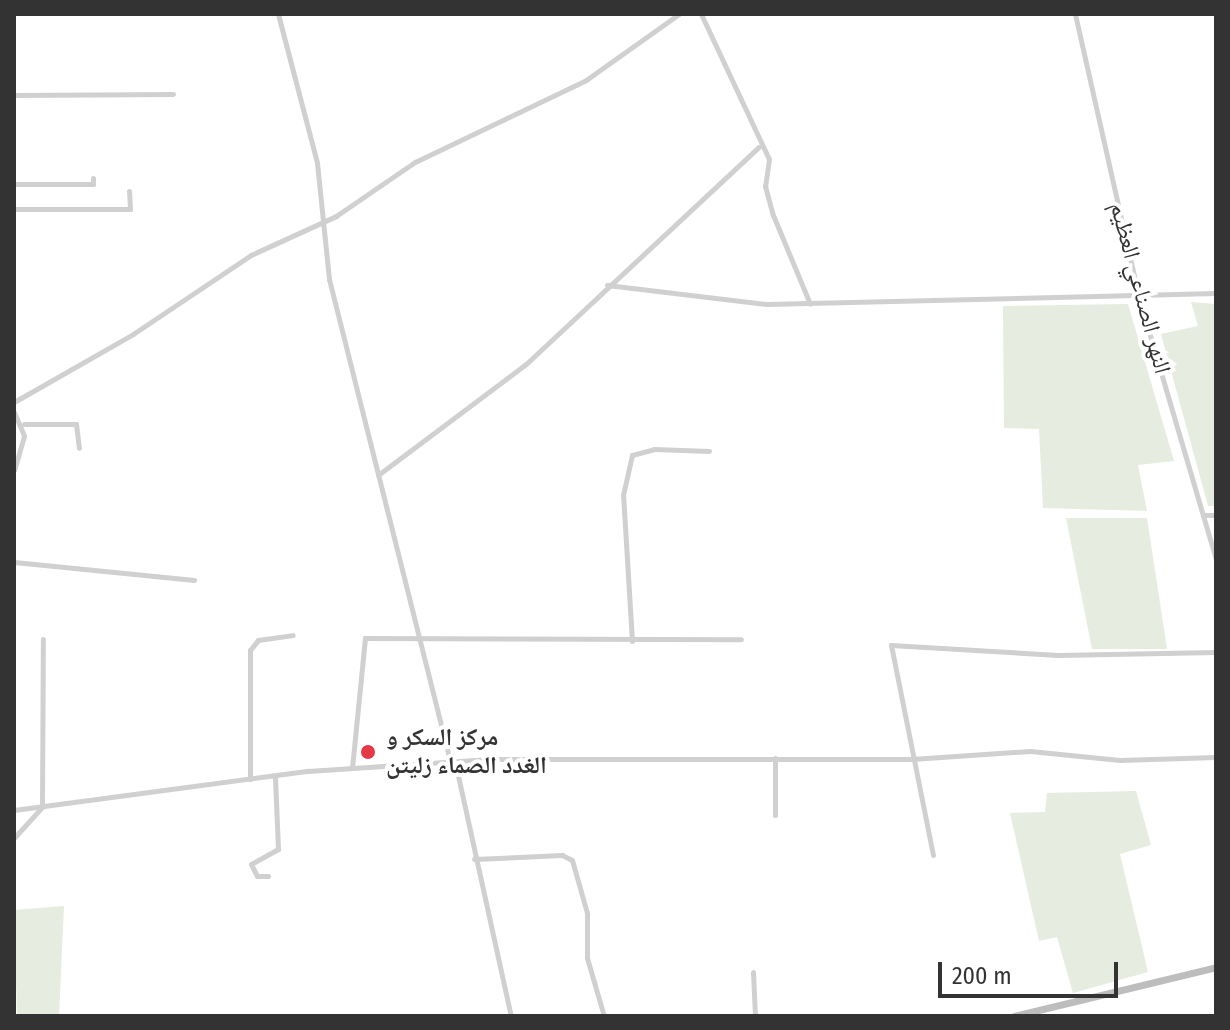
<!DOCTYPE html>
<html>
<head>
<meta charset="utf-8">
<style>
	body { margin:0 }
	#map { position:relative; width:1230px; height:1030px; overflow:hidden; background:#fff; font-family:"Fira Sans Condensed","Noto Naskh Arabic",sans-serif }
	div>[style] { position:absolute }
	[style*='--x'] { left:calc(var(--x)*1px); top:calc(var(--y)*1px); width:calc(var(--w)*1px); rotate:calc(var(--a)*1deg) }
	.green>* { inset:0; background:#e6ecdf }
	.street>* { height:5px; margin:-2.5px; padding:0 2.5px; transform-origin:2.5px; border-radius:2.5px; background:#d0d0d0 }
	.secondary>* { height:7px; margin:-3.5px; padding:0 3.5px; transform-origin:3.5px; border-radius:3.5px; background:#bdbdbd }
	.dots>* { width:22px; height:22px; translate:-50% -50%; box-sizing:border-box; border:4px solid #fff; border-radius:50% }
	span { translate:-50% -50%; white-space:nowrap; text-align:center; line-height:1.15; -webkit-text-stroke:8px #fff; paint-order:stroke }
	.street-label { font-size:24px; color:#333 }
	.poi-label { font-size:24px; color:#333; font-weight:700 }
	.left { translate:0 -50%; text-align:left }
	.frame { position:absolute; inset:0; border:16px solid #333; pointer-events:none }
	.scale { position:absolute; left:938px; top:962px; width:180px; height:36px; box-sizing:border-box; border:4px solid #333; border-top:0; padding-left:10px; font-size:24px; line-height:28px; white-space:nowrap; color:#333; -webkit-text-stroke:6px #fff; paint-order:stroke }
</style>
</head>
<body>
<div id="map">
	<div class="green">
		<div style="clip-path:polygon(1191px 302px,1216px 304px,1216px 506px,1208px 506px,1161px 334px,1198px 326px)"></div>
		<div style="clip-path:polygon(1128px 304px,1174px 461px,1138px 465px,1147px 511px,1043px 508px,1039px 429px,1004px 428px,1003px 306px)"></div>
		<div style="clip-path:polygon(1066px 518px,1147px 518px,1167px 649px,1092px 649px)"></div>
		<div style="clip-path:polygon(1136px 791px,1151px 845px,1120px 854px,1148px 972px,1073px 993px,1057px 937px,1039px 941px,1010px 813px,1045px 812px,1047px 793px)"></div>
		<div style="clip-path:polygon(64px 906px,59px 1016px,17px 1016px,14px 910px)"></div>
	</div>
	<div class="street">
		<div style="--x:278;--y:14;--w:154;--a:75.3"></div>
		<div style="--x:317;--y:163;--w:117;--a:84.1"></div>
		<div style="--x:329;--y:279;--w:498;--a:75.9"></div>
		<div style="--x:701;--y:14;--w:160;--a:64.9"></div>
		<div style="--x:769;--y:159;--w:27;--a:98"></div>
		<div style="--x:765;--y:186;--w:30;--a:75"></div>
		<div style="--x:773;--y:215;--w:96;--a:67.4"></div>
		<div style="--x:1075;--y:14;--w:291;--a:77.3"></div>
		<div style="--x:1139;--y:298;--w:273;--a:73.6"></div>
		<div style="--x:14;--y:95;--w:159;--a:-0.4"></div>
		<div style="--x:14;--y:184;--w:79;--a:0"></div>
		<div style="--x:93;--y:184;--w:6;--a:-90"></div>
		<div style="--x:14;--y:209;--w:116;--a:0"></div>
		<div style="--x:130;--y:209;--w:18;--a:-93"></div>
		<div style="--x:607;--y:285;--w:161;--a:6.8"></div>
		<div style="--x:767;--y:304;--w:449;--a:-1.4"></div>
		<div style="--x:14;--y:402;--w:137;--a:-29.7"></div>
		<div style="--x:133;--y:334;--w:142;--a:-33.8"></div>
		<div style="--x:251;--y:255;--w:94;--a:-24.6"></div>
		<div style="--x:336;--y:216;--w:96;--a:-34.4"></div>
		<div style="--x:415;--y:162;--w:190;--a:-25.6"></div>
		<div style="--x:586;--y:80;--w:114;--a:-35.4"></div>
		<div style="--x:14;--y:412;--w:26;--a:67"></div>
		<div style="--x:24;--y:436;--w:35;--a:106"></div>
		<div style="--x:24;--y:424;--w:52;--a:0"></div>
		<div style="--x:76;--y:424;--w:24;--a:83"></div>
		<div style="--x:378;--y:475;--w:185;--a:-36.9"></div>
		<div style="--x:526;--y:364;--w:318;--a:-43"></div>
		<div style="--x:1203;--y:515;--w:13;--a:0"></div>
		<div style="--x:14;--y:562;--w:181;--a:5.7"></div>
		<div style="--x:632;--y:641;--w:146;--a:-93.5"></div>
		<div style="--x:623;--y:495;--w:41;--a:-77.3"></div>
		<div style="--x:632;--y:455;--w:23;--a:-15"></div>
		<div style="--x:654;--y:449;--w:55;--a:2.1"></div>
		<div style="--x:775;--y:758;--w:57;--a:90"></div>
		<div style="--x:455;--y:762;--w:260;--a:77.6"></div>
		<div style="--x:352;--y:768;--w:131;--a:-84.3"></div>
		<div style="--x:365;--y:638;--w:376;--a:0.2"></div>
		<div style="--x:250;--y:779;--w:129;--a:-90"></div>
		<div style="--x:250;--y:650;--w:13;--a:-51"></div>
		<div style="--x:258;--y:640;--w:35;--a:-8"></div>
		<div style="--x:14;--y:810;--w:297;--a:-7.6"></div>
		<div style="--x:308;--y:771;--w:183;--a:-3.8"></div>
		<div style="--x:491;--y:759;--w:421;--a:0"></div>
		<div style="--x:912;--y:759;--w:118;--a:-3.9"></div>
		<div style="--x:1030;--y:751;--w:90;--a:5.7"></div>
		<div style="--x:1120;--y:760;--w:96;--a:-1.8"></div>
		<div style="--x:14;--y:838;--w:42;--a:-47.9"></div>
		<div style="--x:42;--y:807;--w:168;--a:-89.7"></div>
		<div style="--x:933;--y:855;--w:214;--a:-101.3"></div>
		<div style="--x:891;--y:645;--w:167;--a:3.4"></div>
		<div style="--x:1058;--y:655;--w:158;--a:-1.1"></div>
		<div style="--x:474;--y:859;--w:88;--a:-2.6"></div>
		<div style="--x:562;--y:855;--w:11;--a:27"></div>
		<div style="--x:572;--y:860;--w:55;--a:74.2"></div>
		<div style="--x:587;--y:913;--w:45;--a:90"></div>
		<div style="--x:587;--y:958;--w:60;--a:73.7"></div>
		<div style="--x:268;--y:876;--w:11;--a:180"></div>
		<div style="--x:257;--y:876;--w:13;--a:-117"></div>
		<div style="--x:251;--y:864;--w:31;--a:-29"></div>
		<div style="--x:278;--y:849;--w:73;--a:-92.4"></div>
		<div style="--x:753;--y:972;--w:44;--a:87.4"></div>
	</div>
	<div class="secondary">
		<div style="--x:1014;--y:1016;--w:208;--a:-13.6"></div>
	</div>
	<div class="dots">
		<div style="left:368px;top:752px;background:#e63946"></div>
	</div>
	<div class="street-label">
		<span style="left:1140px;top:288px;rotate:75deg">النهر الصناعي العظيم</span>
	</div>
	<div class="poi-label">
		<span class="left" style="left:386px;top:752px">مركز السكر و<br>الغدد الصماء زليتن</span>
	</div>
	<div class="frame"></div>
	<div class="scale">200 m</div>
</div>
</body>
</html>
